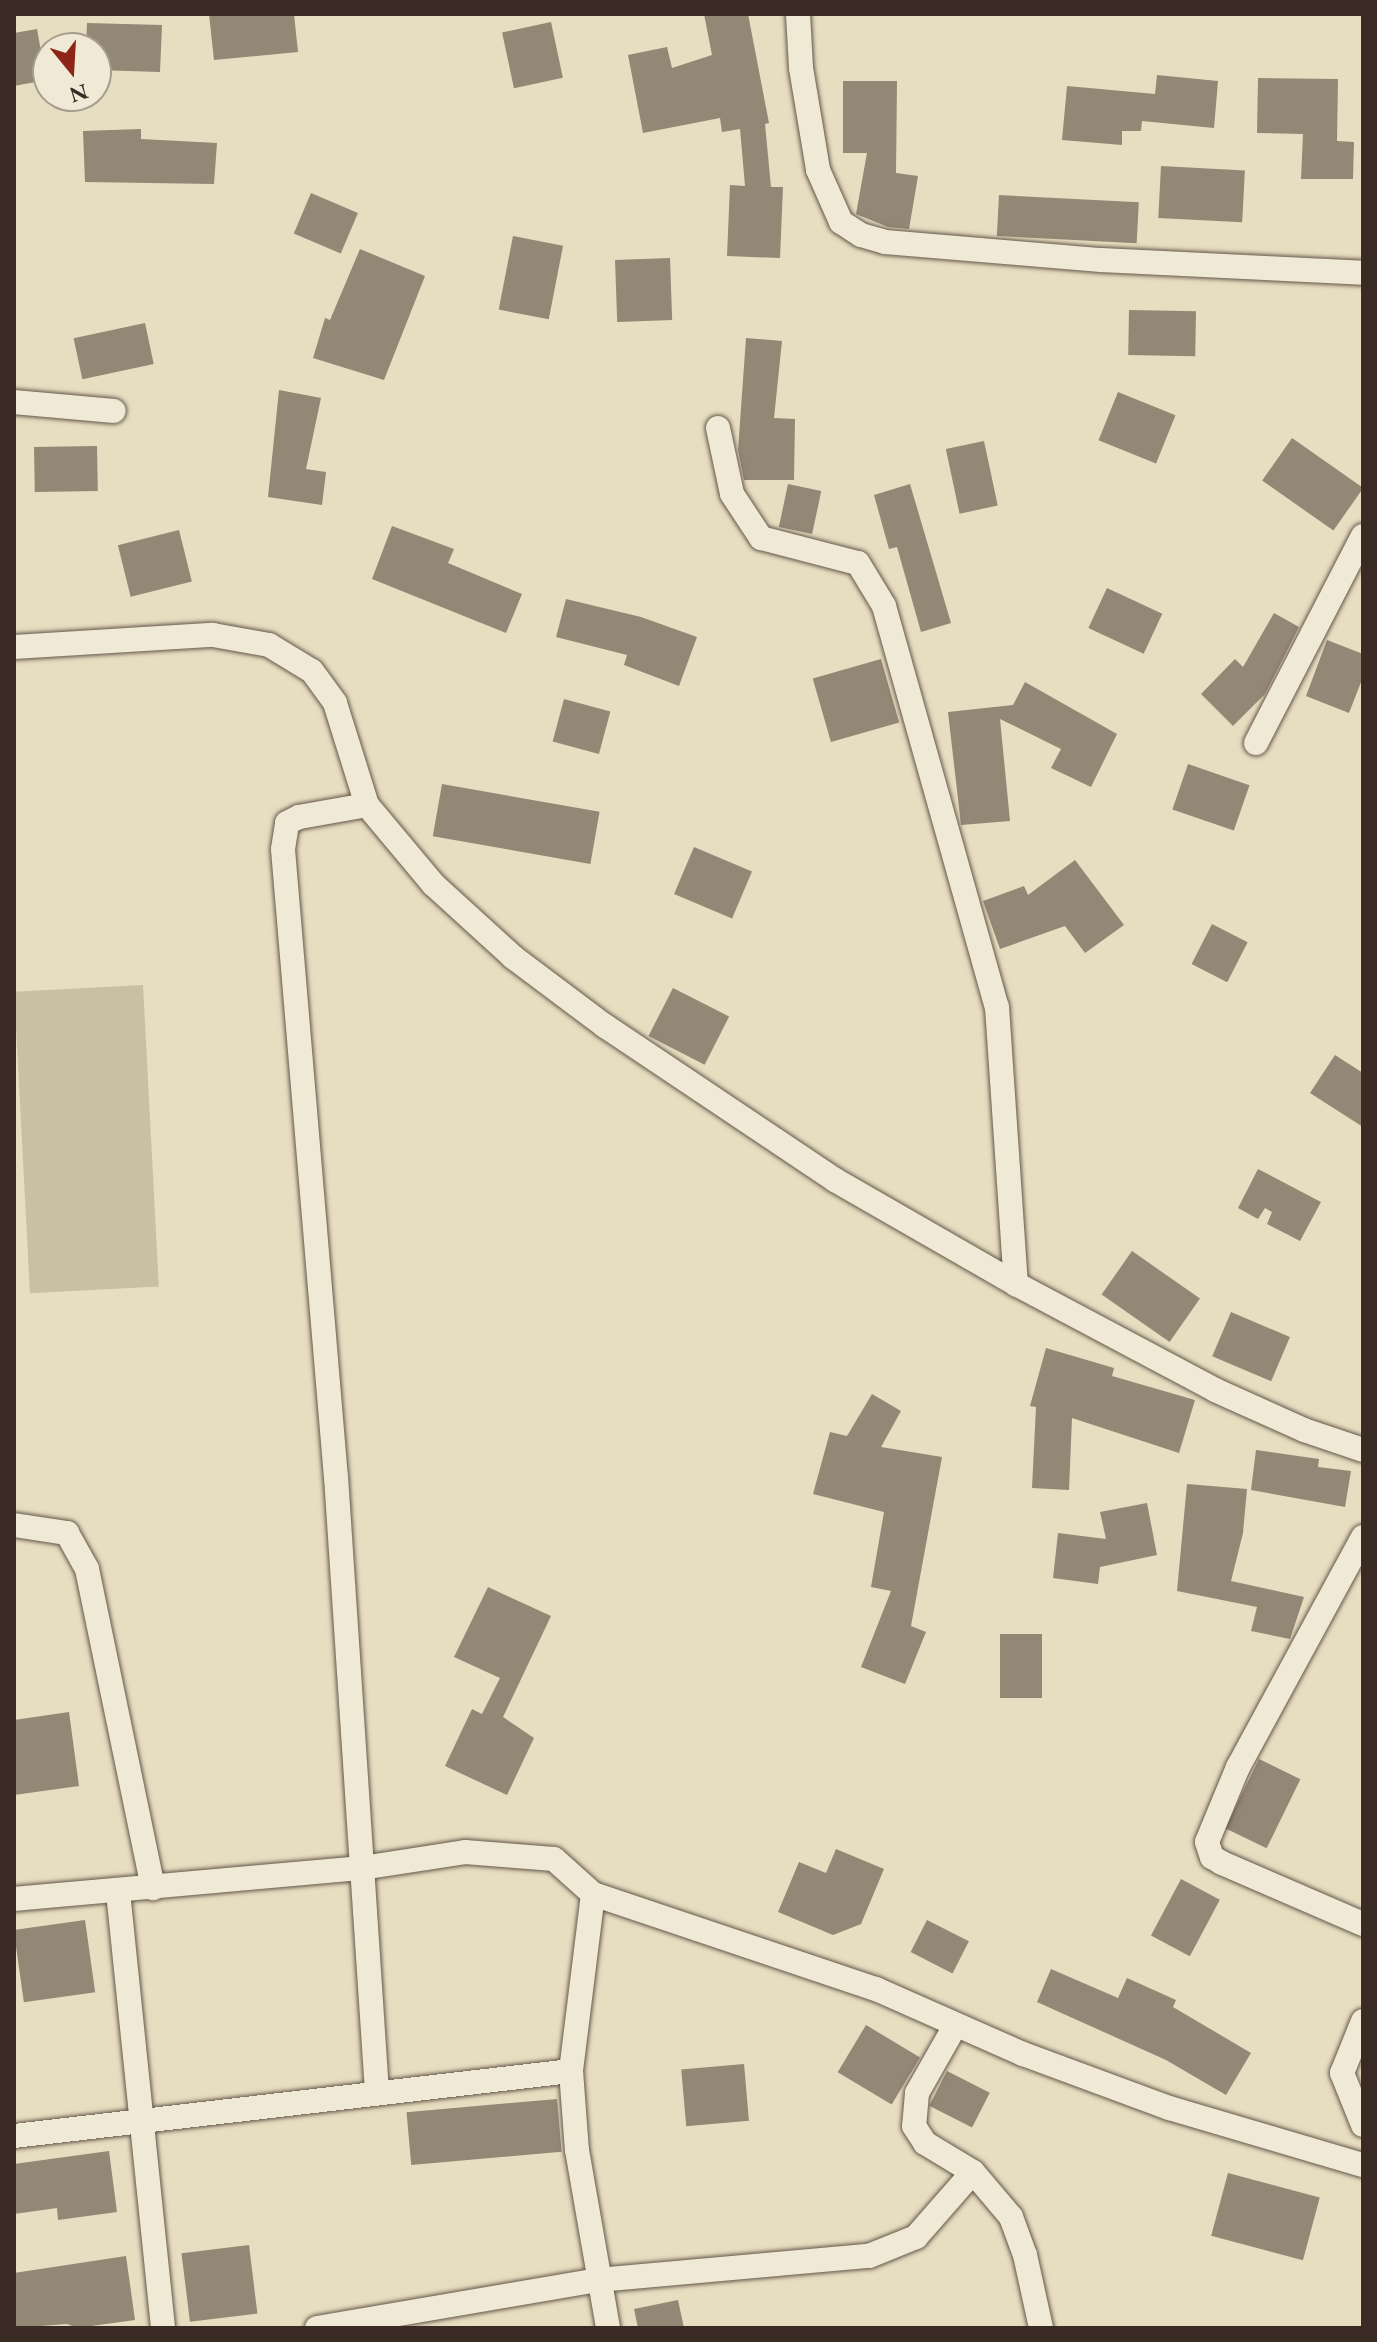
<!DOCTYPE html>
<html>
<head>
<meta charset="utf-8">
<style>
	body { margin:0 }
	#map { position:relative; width:1377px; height:2342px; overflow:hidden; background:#e7ddc0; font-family:"EB Garamond",serif }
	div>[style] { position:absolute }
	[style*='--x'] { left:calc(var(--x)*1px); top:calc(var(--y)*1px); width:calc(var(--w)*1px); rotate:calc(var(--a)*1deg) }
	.green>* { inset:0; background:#c9bfa5; transform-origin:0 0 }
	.building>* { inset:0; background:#938775; transform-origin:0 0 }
	.roads { filter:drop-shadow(0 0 2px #64574a) drop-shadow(0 0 2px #64574a) }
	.minor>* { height:24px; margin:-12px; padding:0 12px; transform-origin:12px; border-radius:12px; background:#efe9d6 }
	span { translate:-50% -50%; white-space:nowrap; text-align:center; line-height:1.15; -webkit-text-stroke:8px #efe9d6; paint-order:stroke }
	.frame { position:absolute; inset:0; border:16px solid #392a23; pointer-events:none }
	.north { position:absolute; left:32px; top:32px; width:80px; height:80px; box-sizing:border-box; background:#efe9d6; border:2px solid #a69d8e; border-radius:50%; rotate:162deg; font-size:22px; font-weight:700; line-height:32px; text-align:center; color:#392a23 }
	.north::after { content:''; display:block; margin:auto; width:28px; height:36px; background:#8f2418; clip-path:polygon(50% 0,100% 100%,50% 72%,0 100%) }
</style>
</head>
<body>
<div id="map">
	<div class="green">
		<div style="left:143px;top:985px;width:302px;height:129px;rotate:87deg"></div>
	</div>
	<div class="building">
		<div style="clip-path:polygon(209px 14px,294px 14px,298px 52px,214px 60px)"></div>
		<div style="clip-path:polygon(704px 14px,748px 14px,769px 123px,765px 124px,771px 187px,783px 187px,780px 258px,727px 256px,730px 185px,745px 186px,740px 129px,722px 132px,720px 118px,643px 133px,628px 55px,667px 47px,672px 68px,712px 55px)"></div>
		<div style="left:551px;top:22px;width:57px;height:50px;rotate:78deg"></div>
		<div style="clip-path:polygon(87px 23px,162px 25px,160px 72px,96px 70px,96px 48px,86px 48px)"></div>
		<div style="clip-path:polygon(37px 29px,46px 80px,14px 86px,14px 33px)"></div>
		<div style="clip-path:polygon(1157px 75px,1218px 81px,1214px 128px,1142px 121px,1141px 131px,1122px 131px,1122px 145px,1062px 140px,1067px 86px,1155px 94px)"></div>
		<div style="clip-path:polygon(1258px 78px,1338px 79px,1337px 141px,1354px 142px,1353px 179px,1301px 179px,1303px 134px,1257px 133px)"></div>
		<div style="clip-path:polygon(843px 81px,897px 81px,896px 173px,918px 176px,909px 229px,888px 227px,856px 214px,867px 153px,843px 153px)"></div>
		<div style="clip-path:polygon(141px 129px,141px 139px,217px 143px,214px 184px,85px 182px,83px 131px)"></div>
		<div style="left:1161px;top:166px;width:84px;height:52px;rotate:3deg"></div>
		<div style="left:311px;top:193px;width:51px;height:44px;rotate:23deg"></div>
		<div style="left:999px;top:195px;width:140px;height:41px;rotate:3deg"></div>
		<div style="left:513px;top:236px;width:51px;height:75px;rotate:11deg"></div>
		<div style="clip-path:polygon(360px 249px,425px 276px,384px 380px,313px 358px,325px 318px,330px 320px)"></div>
		<div style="left:670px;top:258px;width:62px;height:55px;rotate:88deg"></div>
		<div style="left:1129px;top:310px;width:67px;height:45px;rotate:1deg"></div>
		<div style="left:145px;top:323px;width:42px;height:73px;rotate:78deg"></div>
		<div style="clip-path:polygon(746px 338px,782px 341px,774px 418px,795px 419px,794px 480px,744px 480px,738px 450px)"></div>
		<div style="clip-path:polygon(279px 390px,321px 398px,306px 469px,326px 472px,322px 505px,268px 497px)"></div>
		<div style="left:1118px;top:392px;width:62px;height:52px;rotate:22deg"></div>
		<div style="left:1292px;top:438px;width:87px;height:52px;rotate:35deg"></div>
		<div style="left:984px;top:441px;width:66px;height:39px;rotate:78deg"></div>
		<div style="left:97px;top:446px;width:45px;height:63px;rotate:89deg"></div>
		<div style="left:788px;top:484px;width:34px;height:44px;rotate:12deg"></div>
		<div style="clip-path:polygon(910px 484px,951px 623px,921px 632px,897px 547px,889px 549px,874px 495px)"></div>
		<div style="clip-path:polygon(392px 526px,454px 549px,448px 563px,522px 594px,506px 633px,372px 579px)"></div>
		<div style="left:179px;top:530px;width:53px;height:63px;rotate:76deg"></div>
		<div style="left:1107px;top:588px;width:61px;height:44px;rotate:25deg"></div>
		<div style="clip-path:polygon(566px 599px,641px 617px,697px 637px,679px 686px,624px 665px,627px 655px,556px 637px)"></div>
		<div style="clip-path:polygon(1274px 613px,1299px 627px,1265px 694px,1233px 726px,1201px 694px,1235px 659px,1243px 667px)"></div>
		<div style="clip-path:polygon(1327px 640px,1363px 654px,1363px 677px,1349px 713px,1306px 696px)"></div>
		<div style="left:881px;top:659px;width:66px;height:71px;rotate:74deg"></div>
		<div style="clip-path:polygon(1025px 682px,1117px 734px,1091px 787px,1051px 768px,1061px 749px,1000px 719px,1010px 821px,961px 825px,948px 712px,1013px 705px)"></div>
		<div style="left:564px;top:699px;width:48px;height:44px;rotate:15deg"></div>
		<div style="left:1188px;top:764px;width:65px;height:48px;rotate:19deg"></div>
		<div style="left:442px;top:784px;width:160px;height:53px;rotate:10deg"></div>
		<div style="left:694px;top:847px;width:63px;height:51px;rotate:23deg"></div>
		<div style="clip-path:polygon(1075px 860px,1124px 925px,1085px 953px,1065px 926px,1000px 949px,983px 901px,1024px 886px,1028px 895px)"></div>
		<div style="left:1212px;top:924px;width:40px;height:45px;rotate:27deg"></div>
		<div style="left:673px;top:988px;width:63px;height:54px;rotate:27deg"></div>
		<div style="clip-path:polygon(1335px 1055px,1363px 1073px,1363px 1127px,1310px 1093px)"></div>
		<div style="clip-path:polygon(1258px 1169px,1321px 1202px,1300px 1241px,1267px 1224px,1272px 1212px,1265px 1208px,1258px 1219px,1238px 1208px)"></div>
		<div style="left:1132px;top:1251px;width:83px;height:53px;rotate:35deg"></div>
		<div style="left:1231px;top:1312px;width:64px;height:48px;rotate:23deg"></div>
		<div style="clip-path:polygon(1046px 1348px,1114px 1368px,1112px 1376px,1195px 1400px,1179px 1453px,1072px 1418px,1069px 1490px,1032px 1488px,1036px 1407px,1030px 1406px)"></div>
		<div style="clip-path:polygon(872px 1394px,901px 1411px,881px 1447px,942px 1457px,911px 1626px,926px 1632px,905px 1684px,861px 1667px,891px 1591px,871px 1587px,884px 1512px,813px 1494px,830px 1432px,847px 1436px)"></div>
		<div style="clip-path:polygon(1256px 1450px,1319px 1459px,1318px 1467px,1351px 1471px,1345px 1507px,1251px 1490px)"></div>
		<div style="clip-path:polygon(1187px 1484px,1247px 1489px,1243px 1533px,1231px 1581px,1304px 1597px,1290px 1639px,1251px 1631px,1257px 1607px,1177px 1591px)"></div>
		<div style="clip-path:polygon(1147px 1503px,1157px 1555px,1100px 1567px,1098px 1584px,1053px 1578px,1058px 1533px,1106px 1539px,1100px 1512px)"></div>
		<div style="clip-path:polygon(488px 1587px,551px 1616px,503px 1717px,534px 1738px,507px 1795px,445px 1766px,472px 1709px,482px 1714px,500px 1678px,454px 1657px)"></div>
		<div style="left:1000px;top:1634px;width:42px;height:64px"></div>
		<div style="clip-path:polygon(69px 1712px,79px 1786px,14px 1795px,14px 1720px)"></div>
		<div style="left:1259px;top:1759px;width:46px;height:77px;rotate:26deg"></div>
		<div style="clip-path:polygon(836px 1849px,884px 1869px,861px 1924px,833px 1935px,778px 1912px,799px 1862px,826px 1873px)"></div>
		<div style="left:1181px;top:1879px;width:44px;height:64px;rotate:28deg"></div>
		<div style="left:85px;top:1920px;width:73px;height:72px;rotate:82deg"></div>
		<div style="left:927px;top:1920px;width:47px;height:36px;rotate:27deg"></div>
		<div style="clip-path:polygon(1051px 1969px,1118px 1998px,1127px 1978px,1176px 2000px,1173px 2007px,1251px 2053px,1226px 2095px,1166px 2060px,1037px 2002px)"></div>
		<div style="left:866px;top:2025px;width:63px;height:55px;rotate:31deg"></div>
		<div style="left:744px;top:2064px;width:57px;height:63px;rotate:85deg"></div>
		<div style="left:947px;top:2071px;width:48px;height:39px;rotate:27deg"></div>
		<div style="left:557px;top:2099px;width:53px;height:151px;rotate:85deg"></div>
		<div style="clip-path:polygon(109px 2151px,117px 2212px,58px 2220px,57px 2208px,14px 2214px,14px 2164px)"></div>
		<div style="left:1228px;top:2173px;width:95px;height:65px;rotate:15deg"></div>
		<div style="left:249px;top:2245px;width:69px;height:68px;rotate:83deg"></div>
		<div style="clip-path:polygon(126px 2256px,135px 2320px,77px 2328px,67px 2324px,14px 2328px,14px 2273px)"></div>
		<div style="clip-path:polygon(678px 2300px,684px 2328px,638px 2328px,634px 2309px)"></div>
	</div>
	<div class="roads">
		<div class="minor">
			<div style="--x:798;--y:14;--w:54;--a:86.8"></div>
			<div style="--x:801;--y:68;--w:103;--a:80.5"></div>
			<div style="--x:818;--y:170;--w:57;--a:66.1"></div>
			<div style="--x:841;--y:222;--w:24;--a:33"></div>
			<div style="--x:861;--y:235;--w:25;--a:16"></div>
			<div style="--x:885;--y:242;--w:217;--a:4.8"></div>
			<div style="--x:1101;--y:260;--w:262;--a:2.8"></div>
			<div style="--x:14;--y:402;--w:100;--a:5.1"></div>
			<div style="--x:718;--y:428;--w:67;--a:78"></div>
			<div style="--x:732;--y:494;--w:53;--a:56.6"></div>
			<div style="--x:761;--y:538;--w:100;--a:14.5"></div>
			<div style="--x:858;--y:563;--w:50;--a:58.8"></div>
			<div style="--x:884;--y:606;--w:417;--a:74.3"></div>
			<div style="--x:997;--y:1007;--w:278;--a:86.1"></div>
			<div style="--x:14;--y:647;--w:199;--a:-3.5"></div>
			<div style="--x:213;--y:635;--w:57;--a:10.1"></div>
			<div style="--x:269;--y:645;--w:50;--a:31.2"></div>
			<div style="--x:312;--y:671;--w:39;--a:54"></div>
			<div style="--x:335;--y:703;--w:107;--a:72.6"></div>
			<div style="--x:367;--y:805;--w:104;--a:50.1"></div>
			<div style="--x:434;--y:885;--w:107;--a:42.3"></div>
			<div style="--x:513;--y:957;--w:115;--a:36.9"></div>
			<div style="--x:605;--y:1026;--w:277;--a:33.8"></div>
			<div style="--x:835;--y:1180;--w:209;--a:29.9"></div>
			<div style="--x:1016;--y:1284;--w:225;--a:28"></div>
			<div style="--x:1215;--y:1390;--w:98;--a:24.2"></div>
			<div style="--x:1304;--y:1430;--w:62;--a:18.7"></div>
			<div style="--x:1256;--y:743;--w:233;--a:-62.7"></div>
			<div style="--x:14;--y:1525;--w:54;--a:8.6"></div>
			<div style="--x:67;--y:1533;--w:41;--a:60.9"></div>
			<div style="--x:87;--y:1569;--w:326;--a:78.3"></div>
			<div style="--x:1363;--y:1537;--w:262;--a:118.5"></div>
			<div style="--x:1238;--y:1767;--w:81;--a:112.5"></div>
			<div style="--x:1207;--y:1842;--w:16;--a:72"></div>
			<div style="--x:1212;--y:1857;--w:12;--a:31"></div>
			<div style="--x:1222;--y:1863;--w:154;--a:23.4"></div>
			<div style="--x:118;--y:1892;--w:438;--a:84.1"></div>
			<div style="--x:593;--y:1894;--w:178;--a:97.1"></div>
			<div style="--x:571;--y:2071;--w:79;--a:85.7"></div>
			<div style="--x:577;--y:2150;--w:181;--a:80.1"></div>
			<div style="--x:14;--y:1899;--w:349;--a:-5.1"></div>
			<div style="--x:362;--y:1868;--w:391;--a:-93.8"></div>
			<div style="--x:336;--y:1478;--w:631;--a:-94.82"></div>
			<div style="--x:283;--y:849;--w:26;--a:-81"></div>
			<div style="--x:287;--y:823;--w:13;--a:-27"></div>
			<div style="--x:299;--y:817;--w:69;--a:-10"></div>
			<div style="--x:1363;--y:2021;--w:56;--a:112"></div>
			<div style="--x:1342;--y:2073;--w:56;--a:68"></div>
			<div style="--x:955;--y:2026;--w:77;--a:119.6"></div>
			<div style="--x:917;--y:2093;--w:33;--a:95"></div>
			<div style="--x:914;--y:2126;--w:20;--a:57"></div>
			<div style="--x:925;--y:2143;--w:56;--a:31.1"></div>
			<div style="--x:973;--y:2172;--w:59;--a:49.8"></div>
			<div style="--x:1011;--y:2217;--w:40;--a:69.8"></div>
			<div style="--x:1025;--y:2255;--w:75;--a:77.6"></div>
			<div style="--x:377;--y:2092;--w:225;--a:-93.8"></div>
			<div style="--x:362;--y:1868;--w:104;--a:-8.8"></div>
			<div style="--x:465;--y:1852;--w:89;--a:4.5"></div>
			<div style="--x:554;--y:1859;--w:52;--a:41.9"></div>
			<div style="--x:593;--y:1894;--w:299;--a:18.6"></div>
			<div style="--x:876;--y:1989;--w:161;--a:23.9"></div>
			<div style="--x:1023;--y:2054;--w:156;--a:20.3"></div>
			<div style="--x:1169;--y:2108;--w:202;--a:16.4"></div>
			<div style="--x:14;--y:2136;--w:561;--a:-6.66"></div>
			<div style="--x:317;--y:2328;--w:285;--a:-9.7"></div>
			<div style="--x:598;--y:2280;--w:272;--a:-5.1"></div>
			<div style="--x:869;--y:2256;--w:51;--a:-22"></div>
			<div style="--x:916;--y:2237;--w:86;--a:-48.8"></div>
		</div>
	</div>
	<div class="frame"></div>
	<div class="north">N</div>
</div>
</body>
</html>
